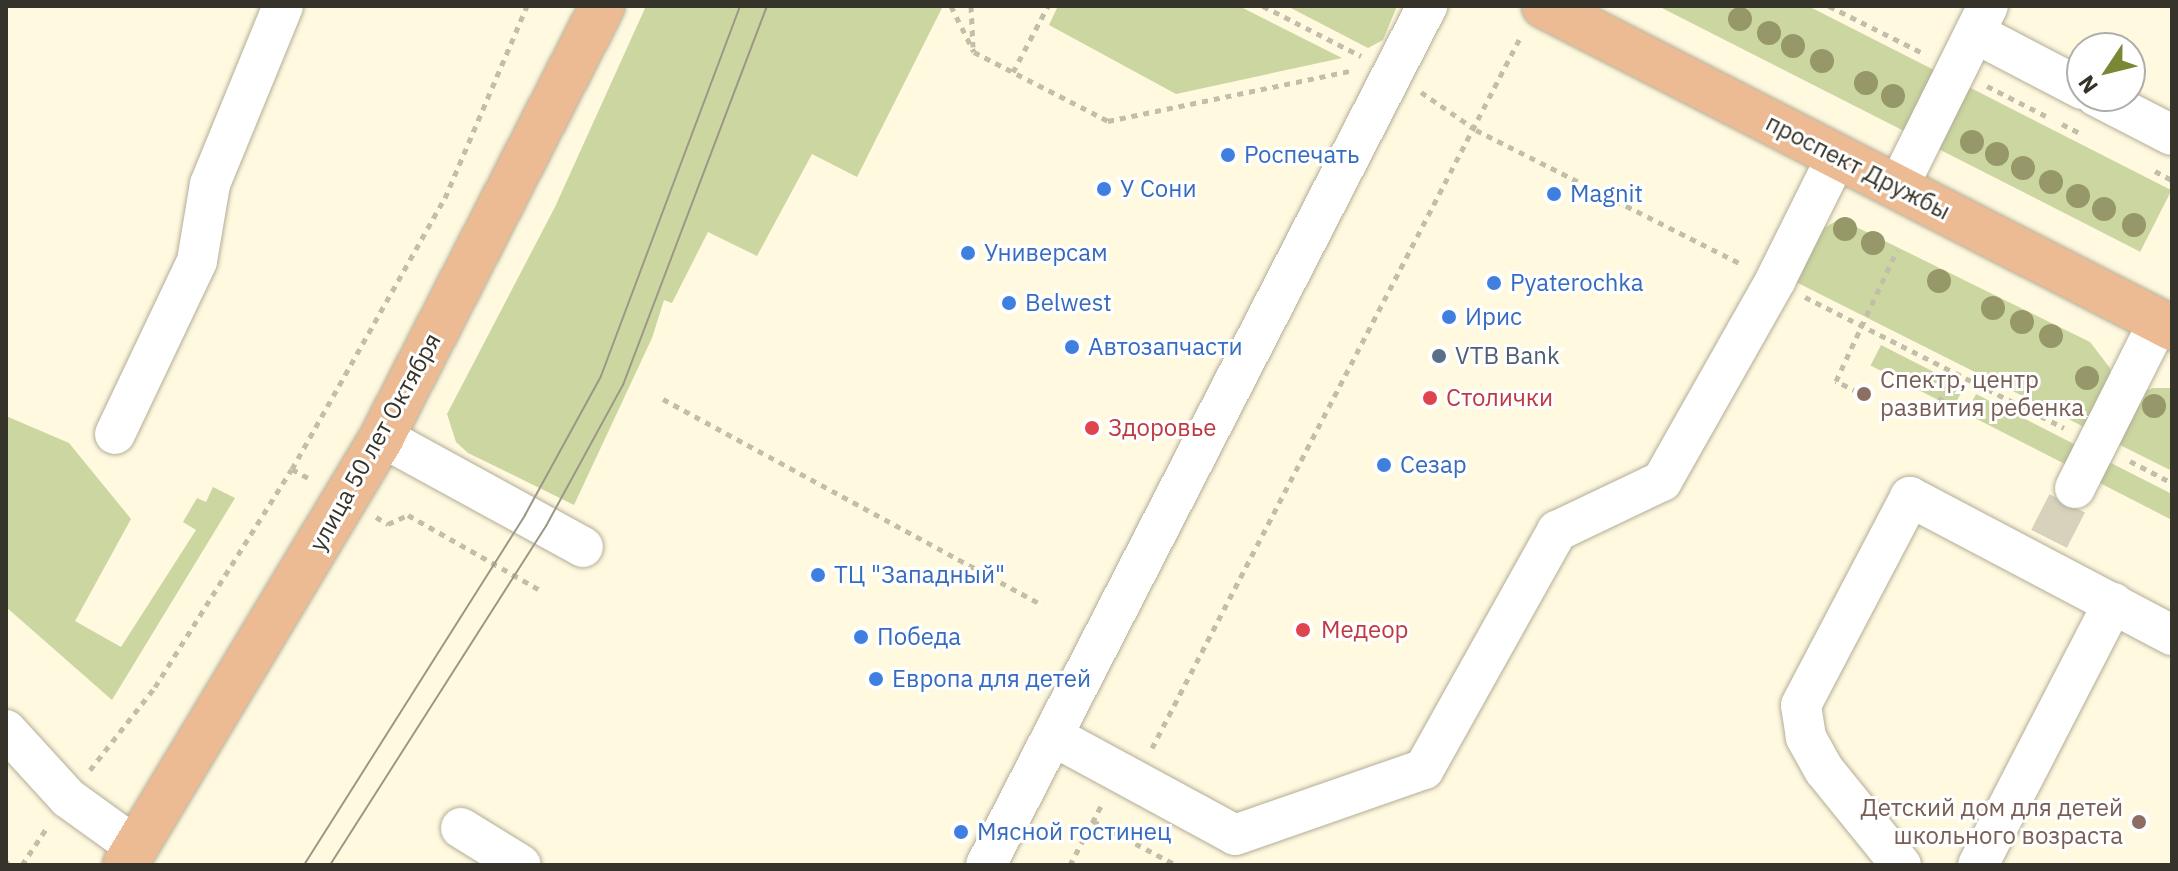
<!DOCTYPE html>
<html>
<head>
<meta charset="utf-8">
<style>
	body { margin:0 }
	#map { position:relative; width:2178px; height:871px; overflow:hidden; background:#fff9e0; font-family:"IBM Plex Sans",sans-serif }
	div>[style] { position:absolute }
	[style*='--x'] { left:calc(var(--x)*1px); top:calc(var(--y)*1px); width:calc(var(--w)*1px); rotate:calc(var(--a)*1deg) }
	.green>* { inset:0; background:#ccd6a0; transform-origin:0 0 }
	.minor-tunnel>* { height:40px; margin-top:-20px; transform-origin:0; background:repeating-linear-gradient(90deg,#d7d2bc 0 40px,transparent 0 60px) }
	.path>* { height:5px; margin-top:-2.5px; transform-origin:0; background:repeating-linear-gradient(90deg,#c2bea9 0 6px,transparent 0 12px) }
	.roads { filter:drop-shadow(0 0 2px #b3ad96) drop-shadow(0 0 2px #b3ad96) }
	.minor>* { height:40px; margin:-20px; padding:0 20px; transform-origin:20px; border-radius:20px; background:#fff }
	.major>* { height:44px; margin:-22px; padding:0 22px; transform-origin:22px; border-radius:22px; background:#ecbb93 }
	.tram>* { height:2px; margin:-1px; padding:0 1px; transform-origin:1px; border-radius:1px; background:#9b9786 }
	.trees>* { width:24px; height:24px; margin:-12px; border-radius:50%; background:#969869 }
	.dots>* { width:22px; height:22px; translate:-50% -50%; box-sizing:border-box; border:4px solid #fff; border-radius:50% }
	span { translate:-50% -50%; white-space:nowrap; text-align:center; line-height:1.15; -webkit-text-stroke:6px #fff; paint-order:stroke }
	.shop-label { font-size:24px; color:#366cbe }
	.left { translate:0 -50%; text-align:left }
	.street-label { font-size:24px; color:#36342a }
	.service-label { font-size:24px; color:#4e5e75 }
	.education-label { font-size:24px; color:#785e54 }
	.right { translate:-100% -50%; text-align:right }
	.health-label { font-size:24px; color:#be3a42 }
	.frame { position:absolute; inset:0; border:8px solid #36342a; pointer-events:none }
	.north { position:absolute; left:2066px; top:32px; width:80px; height:80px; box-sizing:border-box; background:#fff; border:2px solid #afaeaa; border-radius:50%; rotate:235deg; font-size:22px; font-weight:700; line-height:32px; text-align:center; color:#36342a }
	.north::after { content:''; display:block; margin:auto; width:28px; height:36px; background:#7b8735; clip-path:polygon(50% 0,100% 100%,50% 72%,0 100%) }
</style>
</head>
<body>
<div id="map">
	<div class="green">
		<div style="clip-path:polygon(646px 6px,943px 6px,857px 177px,812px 154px,757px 256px,708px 232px,672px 303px,664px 300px,652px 338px,574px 505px,468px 453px,456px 442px,447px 414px,555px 207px)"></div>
		<div style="clip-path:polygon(1058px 6px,1239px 6px,1342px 58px,1176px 94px,1049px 25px)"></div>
		<div style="clip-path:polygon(1287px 6px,1397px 6px,1383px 40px,1368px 48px)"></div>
		<div style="clip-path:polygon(1658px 6px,1808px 6px,1936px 71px,1906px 132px)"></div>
		<div style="left:1963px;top:84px;width:234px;height:69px;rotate:27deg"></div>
		<div style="clip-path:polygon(1840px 219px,2090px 342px,2110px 368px,2112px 381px,2090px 430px,1794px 281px,1820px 230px)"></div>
		<div style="left:1881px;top:345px;width:93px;height:23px;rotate:27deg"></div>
		<div style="clip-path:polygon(2153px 388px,2172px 388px,2172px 471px,2110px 440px,2136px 395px)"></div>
		<div style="left:1976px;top:394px;width:116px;height:22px;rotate:27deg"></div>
		<div style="clip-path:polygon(6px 416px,69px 443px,131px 519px,75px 621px,121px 647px,196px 530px,183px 522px,197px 498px,206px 502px,213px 487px,235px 498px,112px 700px,6px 607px)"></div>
		<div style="clip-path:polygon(2105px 460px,2172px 494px,2172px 520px,2094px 480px)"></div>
	</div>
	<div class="minor-tunnel">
		<div style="--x:2049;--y:539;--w:57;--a:-63"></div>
	</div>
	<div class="path">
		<div style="--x:951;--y:6;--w:51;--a:63.4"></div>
		<div style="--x:974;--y:52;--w:151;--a:27.2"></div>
		<div style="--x:1108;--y:121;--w:252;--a:-11.7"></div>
		<div style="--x:971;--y:6;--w:41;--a:87.2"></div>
		<div style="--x:1263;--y:6;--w:110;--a:27"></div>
		<div style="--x:1829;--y:6;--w:107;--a:26.6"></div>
		<div style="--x:1013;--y:72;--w:75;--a:-62.1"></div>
		<div style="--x:1987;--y:86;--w:66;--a:27"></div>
		<div style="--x:1421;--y:92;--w:67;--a:34.6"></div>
		<div style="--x:1476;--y:130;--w:299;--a:26.8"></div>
		<div style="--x:2062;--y:124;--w:22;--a:27"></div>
		<div style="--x:2155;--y:171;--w:19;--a:28"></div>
		<div style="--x:1805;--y:297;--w:290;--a:26.8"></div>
		<div style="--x:1858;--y:392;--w:25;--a:-153"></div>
		<div style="--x:1836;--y:381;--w:145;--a:-65"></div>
		<div style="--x:663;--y:399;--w:432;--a:28.5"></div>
		<div style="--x:1939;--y:402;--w:34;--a:-63"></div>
		<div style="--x:2130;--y:461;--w:47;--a:27.6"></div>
		<div style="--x:292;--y:469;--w:23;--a:29"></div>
		<div style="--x:376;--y:517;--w:14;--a:30"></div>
		<div style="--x:388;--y:524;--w:22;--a:-24"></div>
		<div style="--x:408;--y:515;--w:152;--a:29.6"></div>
		<div style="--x:1152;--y:748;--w:802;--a:-62.6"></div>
		<div style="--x:90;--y:770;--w:105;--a:-51.9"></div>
		<div style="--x:155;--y:687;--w:257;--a:-57.9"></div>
		<div style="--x:292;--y:469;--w:311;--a:-60.6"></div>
		<div style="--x:445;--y:198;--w:209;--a:-66.9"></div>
		<div style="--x:1093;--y:821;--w:94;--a:27.9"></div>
		<div style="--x:6;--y:861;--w:5;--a:53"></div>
		<div style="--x:22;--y:865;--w:47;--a:-56.3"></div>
		<div style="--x:1070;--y:865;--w:69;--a:-62.3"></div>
	</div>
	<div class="roads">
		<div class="minor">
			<div style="--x:1975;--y:33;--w:121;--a:27.6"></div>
			<div style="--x:2096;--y:96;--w:85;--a:27.2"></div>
			<div style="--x:1898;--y:187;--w:202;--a:-63.6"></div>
			<div style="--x:115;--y:434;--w:191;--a:-64.6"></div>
			<div style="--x:197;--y:261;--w:78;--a:-80.4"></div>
			<div style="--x:210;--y:184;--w:192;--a:-67.7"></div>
			<div style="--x:382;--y:437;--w:229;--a:28.7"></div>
			<div style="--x:2075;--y:488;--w:187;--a:-63.3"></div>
			<div style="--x:6;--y:730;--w:92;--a:47.6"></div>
			<div style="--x:68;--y:798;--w:84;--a:35.8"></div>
			<div style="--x:1053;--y:736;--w:207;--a:28.5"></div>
			<div style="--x:1235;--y:835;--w:200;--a:-19.2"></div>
			<div style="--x:1424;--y:769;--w:273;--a:-60.8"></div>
			<div style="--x:1557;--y:531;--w:116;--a:-25.5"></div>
			<div style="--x:1662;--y:481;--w:230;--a:-60.5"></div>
			<div style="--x:1775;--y:281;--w:140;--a:-63.6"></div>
			<div style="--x:461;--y:828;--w:70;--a:31.7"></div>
			<div style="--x:986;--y:865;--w:966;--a:-62.82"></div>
			<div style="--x:1901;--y:865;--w:122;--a:-129"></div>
			<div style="--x:1824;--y:770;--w:38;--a:-119"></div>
			<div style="--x:1806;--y:737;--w:32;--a:-99"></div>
			<div style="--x:1801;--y:705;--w:235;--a:-62.3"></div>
			<div style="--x:1910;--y:497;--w:296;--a:27.8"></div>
			<div style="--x:1978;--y:865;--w:295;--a:-62.7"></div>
		</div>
		<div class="major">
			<div style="--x:1544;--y:6;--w:706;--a:27.15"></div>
			<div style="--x:125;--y:865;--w:499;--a:-59"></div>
			<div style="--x:382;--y:437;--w:484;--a:-62.9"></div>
		</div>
	</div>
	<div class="tram">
		<div style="--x:304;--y:865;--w:414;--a:-57.7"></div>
		<div style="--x:525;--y:515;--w:158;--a:-61.3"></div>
		<div style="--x:601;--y:376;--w:395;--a:-69.4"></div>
		<div style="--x:330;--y:865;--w:402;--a:-57.5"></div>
		<div style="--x:546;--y:526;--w:161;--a:-61.4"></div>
		<div style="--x:623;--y:385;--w:405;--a:-69.2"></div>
	</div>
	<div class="trees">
		<div style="left:1740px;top:19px"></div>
		<div style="left:1769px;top:33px"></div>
		<div style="left:1793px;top:46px"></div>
		<div style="left:1822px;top:61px"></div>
		<div style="left:1866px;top:83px"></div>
		<div style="left:1893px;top:96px"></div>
		<div style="left:1972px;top:142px"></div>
		<div style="left:1997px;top:154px"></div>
		<div style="left:2023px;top:168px"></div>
		<div style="left:2051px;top:182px"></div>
		<div style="left:2078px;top:196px"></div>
		<div style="left:2104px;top:209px"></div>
		<div style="left:2134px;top:225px"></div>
		<div style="left:1845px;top:229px"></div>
		<div style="left:1873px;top:243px"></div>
		<div style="left:1939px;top:281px"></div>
		<div style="left:1993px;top:308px"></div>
		<div style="left:2022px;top:322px"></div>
		<div style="left:2051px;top:336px"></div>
		<div style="left:2087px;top:378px"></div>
		<div style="left:2154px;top:406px"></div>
	</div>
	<div class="dots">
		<div style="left:1228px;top:155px;background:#3f7fe0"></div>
		<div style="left:1104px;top:189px;background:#3f7fe0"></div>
		<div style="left:1554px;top:194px;background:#3f7fe0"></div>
		<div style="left:968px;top:253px;background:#3f7fe0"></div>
		<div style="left:1494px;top:283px;background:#3f7fe0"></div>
		<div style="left:1009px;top:303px;background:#3f7fe0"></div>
		<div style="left:1449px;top:317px;background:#3f7fe0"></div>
		<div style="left:1072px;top:347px;background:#3f7fe0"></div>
		<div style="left:1439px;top:356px;background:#5c6f8a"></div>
		<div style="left:1864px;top:394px;background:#8d6e63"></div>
		<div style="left:1430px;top:398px;background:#e0444e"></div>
		<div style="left:1092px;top:428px;background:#e0444e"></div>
		<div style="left:1384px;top:465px;background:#3f7fe0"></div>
		<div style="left:818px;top:575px;background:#3f7fe0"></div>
		<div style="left:1303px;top:630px;background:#e0444e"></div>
		<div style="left:861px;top:637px;background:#3f7fe0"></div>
		<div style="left:876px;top:679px;background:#3f7fe0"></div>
		<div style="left:2139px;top:822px;background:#8d6e63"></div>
		<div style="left:961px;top:832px;background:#3f7fe0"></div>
	</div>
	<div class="shop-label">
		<span class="left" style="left:1244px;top:155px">Роспечать</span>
		<span class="left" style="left:1120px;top:189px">У Сони</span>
		<span class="left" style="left:1570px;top:194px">Magnit</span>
		<span class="left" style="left:984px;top:253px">Универсам</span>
		<span class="left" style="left:1510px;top:283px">Pyaterochka</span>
		<span class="left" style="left:1025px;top:303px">Belwest</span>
		<span class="left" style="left:1465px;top:317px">Ирис</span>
		<span class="left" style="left:1088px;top:347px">Автозапчасти</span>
		<span class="left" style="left:1400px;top:465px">Сезар</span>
		<span class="left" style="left:834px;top:575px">ТЦ "Западный"</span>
		<span class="left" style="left:877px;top:637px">Победа</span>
		<span class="left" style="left:892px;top:679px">Европа для детей</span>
		<span class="left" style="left:977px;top:832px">Мясной гостинец</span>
	</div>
	<div class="street-label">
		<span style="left:1858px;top:167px;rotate:27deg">проспект Дружбы</span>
		<span style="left:375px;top:442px;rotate:-61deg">улица 50 лет Октября</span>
	</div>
	<div class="service-label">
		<span class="left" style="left:1455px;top:356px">VTB Bank</span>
	</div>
	<div class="education-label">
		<span class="left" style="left:1880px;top:394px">Спектр, центр<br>развития ребенка</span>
		<span class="right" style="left:2123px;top:822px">Детский дом для детей<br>школьного возраста</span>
	</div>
	<div class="health-label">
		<span class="left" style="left:1446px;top:398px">Столички</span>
		<span class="left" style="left:1108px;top:428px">Здоровье</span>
		<span class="left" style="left:1321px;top:630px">Медеор</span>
	</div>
	<div class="frame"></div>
	<div class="north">N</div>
</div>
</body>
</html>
